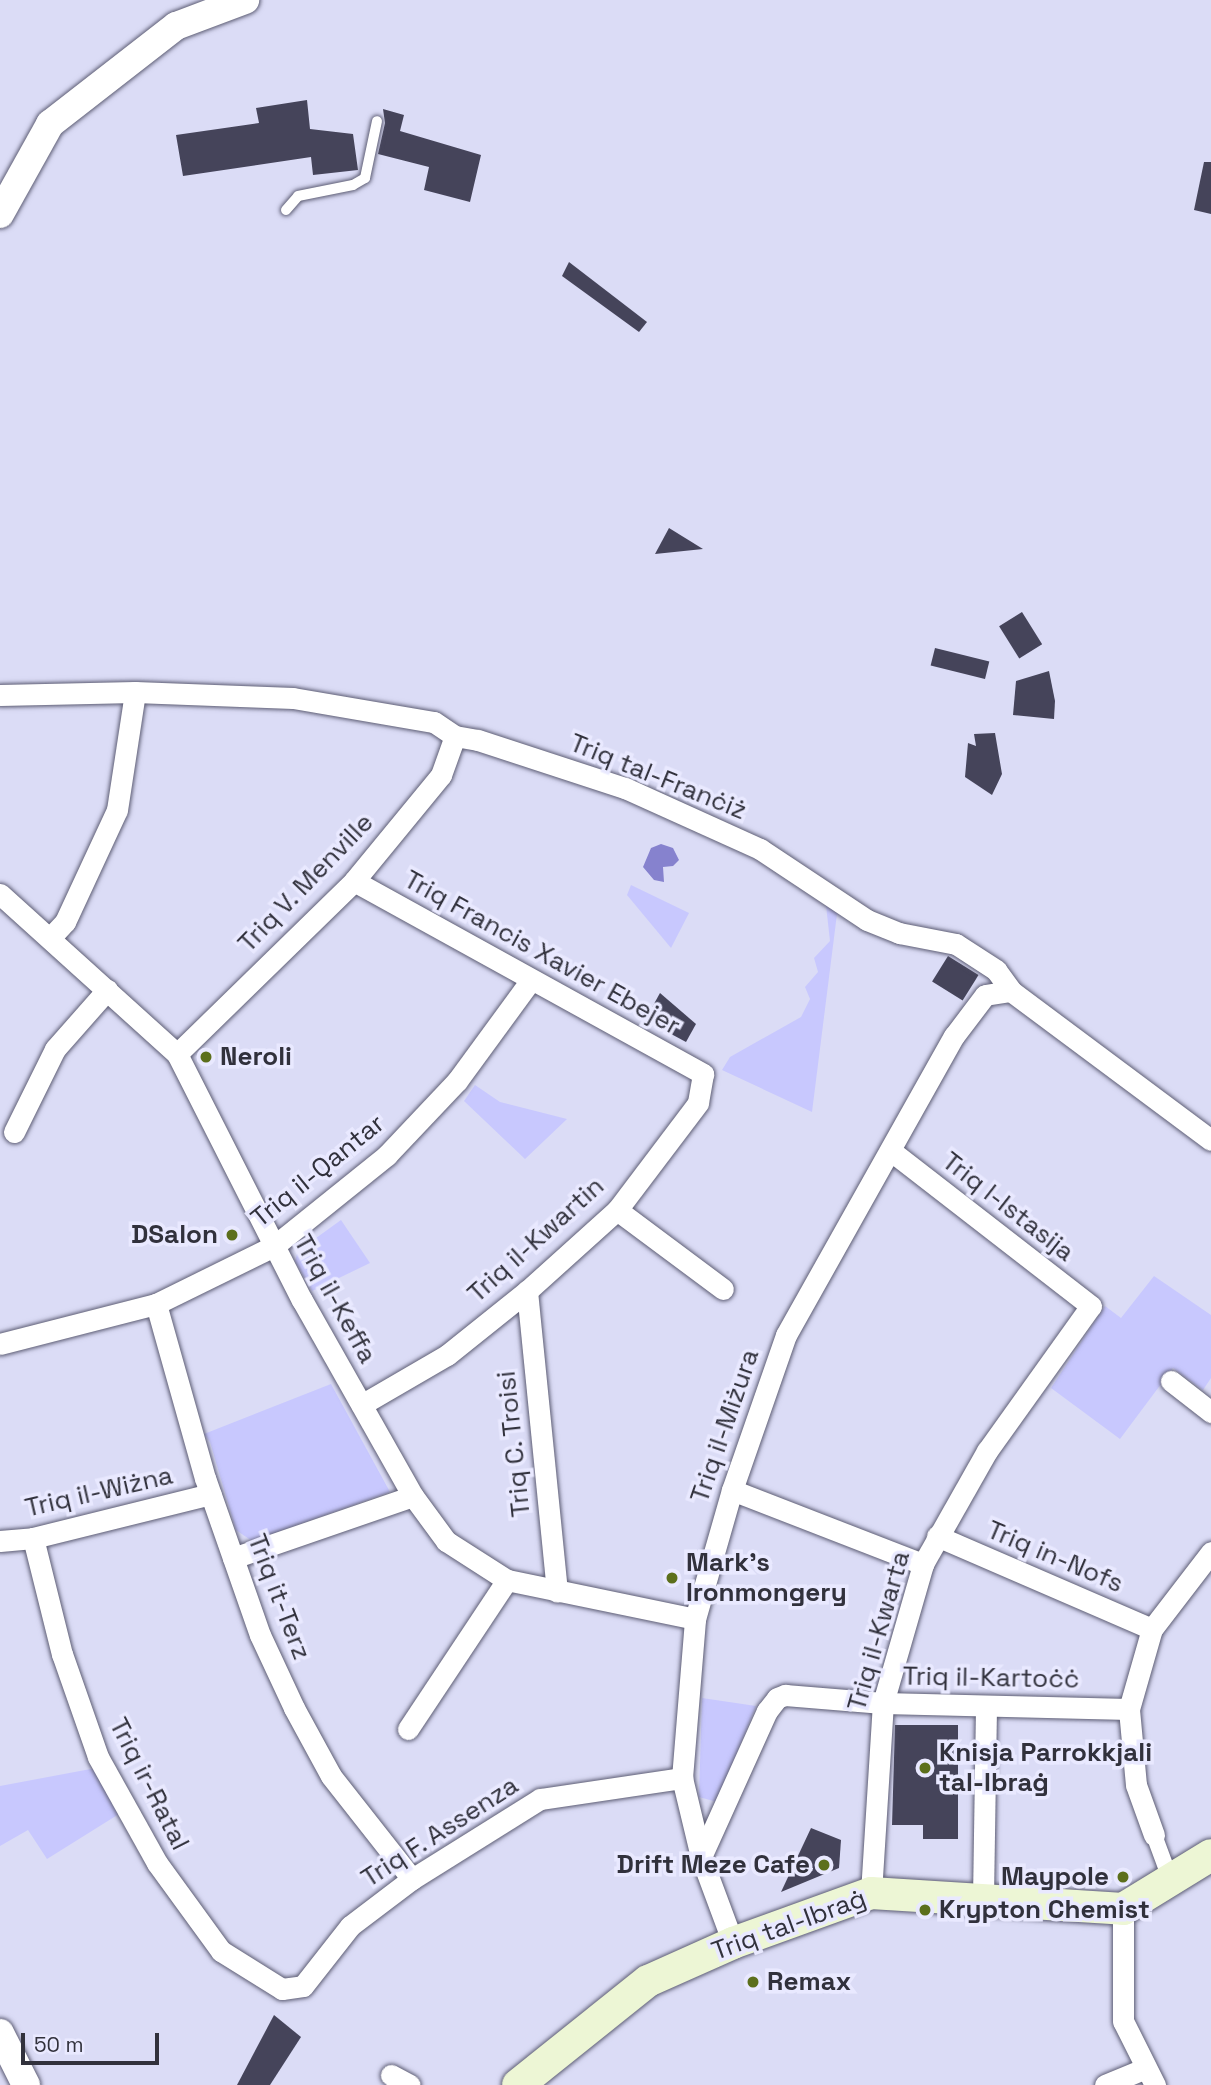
<!DOCTYPE html>
<html>
<head>
<meta charset="utf-8">
<style>
	body { margin:0 }
	#map { position:relative; width:1211px; height:2085px; overflow:hidden; background:#dbdcf6; font-family:"Space Grotesk",sans-serif }
	div>[style] { position:absolute }
	[style*='--x'] { left:calc(var(--x)*1px); top:calc(var(--y)*1px); width:calc(var(--w)*1px); rotate:calc(var(--a)*1deg) }
	.green>* { inset:0; background:#c8c8fe }
	.water>* { inset:0; background:#8682ce }
	.building>* { inset:0; background:#45445a; transform-origin:0 0 }
	.roads { filter:drop-shadow(0 0 2px #5d5d74) drop-shadow(0 0 2px #5d5d74) }
	.service>* { height:10px; margin:-5px; padding:0 5px; transform-origin:5px; border-radius:5px; background:#fff }
	.pedestrian>* { height:16px; margin:-8px; padding:0 8px; transform-origin:8px; border-radius:8px; background:#fff }
	.minor>* { height:21px; margin:-10.5px; padding:0 10.5px; transform-origin:10.5px; border-radius:10.5px; background:#fff }
	.tertiary>* { height:28px; margin:-14px; padding:0 14px; transform-origin:14px; border-radius:14px; background:#fff }
	.secondary>* { height:32px; margin:-16px; padding:0 16px; transform-origin:16px; border-radius:16px; background:#edf6d5 }
	.dots>* { width:19px; height:19px; translate:-50% -50%; box-sizing:border-box; border:4px solid #e9e9ff; border-radius:50% }
	span { translate:-50% -50%; white-space:nowrap; text-align:center; line-height:1.15; -webkit-text-stroke:7px #e9e9ff; paint-order:stroke }
	.street-label { font-size:26px; color:#31313c }
	.poi-label { font-size:26px; color:#31313c; font-weight:700 }
	.left { translate:0 -50%; text-align:left }
	.right { translate:-100% -50%; text-align:right }
	.scale { position:absolute; left:21px; top:2033px; width:138px; height:32px; box-sizing:border-box; border:4px solid #31313c; border-top:0; padding-left:9px; font-size:21px; line-height:24px; white-space:nowrap; color:#31313c; -webkit-text-stroke:5px #e9e9ff; paint-order:stroke }
</style>
</head>
<body>
<div id="map">
	<div class="green">
		<div style="clip-path:polygon(631px 885px,689px 913px,671px 948px,627px 895px)"></div>
		<div style="clip-path:polygon(826px 905px,864px 925px,837px 914px,812px 1112px,722px 1070px,730px 1057px,801px 1017px,810px 999px,805px 987px,818px 972px,814px 958px,830px 941px)"></div>
		<div style="clip-path:polygon(475px 1085px,500px 1102px,567px 1119px,525px 1159px,464px 1101px)"></div>
		<div style="clip-path:polygon(341px 1220px,370px 1263px,312px 1291px,295px 1261px,298px 1251px)"></div>
		<div style="clip-path:polygon(1154px 1276px,1211px 1315px,1211px 1378px,1203px 1390px,1173px 1368px,1120px 1439px,1051px 1388px,1105px 1306px,1121px 1318px)"></div>
		<div style="clip-path:polygon(331px 1384px,390px 1492px,252px 1541px,236px 1530px,210px 1442px,204px 1434px)"></div>
		<div style="clip-path:polygon(702px 1698px,756px 1706px,717px 1802px,699px 1797px)"></div>
		<div style="clip-path:polygon(96px 1768px,119px 1814px,47px 1859px,28px 1830px,0 1846px,0 1786px)"></div>
	</div>
	<div class="water">
		<div style="clip-path:polygon(661px 844px,673px 848px,679px 860px,673px 866px,663px 867px,664px 882px,654px 880px,643px 867px,651px 848px)"></div>
	</div>
	<div class="building">
		<div style="clip-path:polygon(307px 100px,310px 129px,353px 134px,358px 170px,313px 175px,311px 157px,183px 176px,176px 135px,259px 123px,256px 108px)"></div>
		<div style="clip-path:polygon(383px 109px,404px 115px,400px 131px,481px 155px,470px 202px,424px 190px,429px 167px,378px 154px,385px 123px)"></div>
		<div style="clip-path:polygon(1204px 162px,1211px 162px,1211px 214px,1194px 210px)"></div>
		<div style="clip-path:polygon(569px 262px,647px 322px,639px 332px,562px 276px)"></div>
		<div style="clip-path:polygon(669px 528px,703px 549px,655px 554px)"></div>
		<div style="left:1022px;top:612px;width:38px;height:27px;rotate:58deg"></div>
		<div style="left:935px;top:648px;width:56px;height:18px;rotate:14deg"></div>
		<div style="clip-path:polygon(1049px 671px,1055px 701px,1054px 719px,1013px 715px,1016px 681px)"></div>
		<div style="clip-path:polygon(995px 733px,1002px 774px,992px 795px,965px 777px,968px 743px,976px 746px,974px 734px)"></div>
		<div style="left:948px;top:956px;width:36px;height:30px;rotate:32deg"></div>
		<div style="clip-path:polygon(660px 993px,696px 1024px,686px 1042px,645px 1020px)"></div>
		<div style="clip-path:polygon(895px 1725px,958px 1725px,958px 1839px,923px 1839px,923px 1825px,892px 1825px)"></div>
		<div style="clip-path:polygon(811px 1828px,841px 1840px,839px 1868px,781px 1892px)"></div>
		<div style="clip-path:polygon(274px 2015px,301px 2037px,270px 2085px,237px 2085px)"></div>
	</div>
	<div class="roads">
		<div class="service">
			<div style="--x:286;--y:210;--w:18;--a:-49"></div>
			<div style="--x:298;--y:196;--w:56;--a:-11.3"></div>
			<div style="--x:353;--y:185;--w:14;--a:-30"></div>
			<div style="--x:365;--y:178;--w:58;--a:-78.1"></div>
		</div>
		<div class="pedestrian">
			<div style="--x:1154;--y:1835;--w:49;--a:69.7"></div>
		</div>
		<div class="minor">
			<div style="--x:0;--y:695;--w:135;--a:-1.3"></div>
			<div style="--x:135;--y:692;--w:158;--a:2.2"></div>
			<div style="--x:293;--y:698;--w:143;--a:9.7"></div>
			<div style="--x:434;--y:722;--w:25;--a:34"></div>
			<div style="--x:455;--y:736;--w:23;--a:10"></div>
			<div style="--x:478;--y:740;--w:155;--a:18.1"></div>
			<div style="--x:625;--y:788;--w:148;--a:24.3"></div>
			<div style="--x:760;--y:849;--w:128;--a:33.6"></div>
			<div style="--x:867;--y:920;--w:35;--a:22"></div>
			<div style="--x:899;--y:933;--w:58;--a:10.9"></div>
			<div style="--x:956;--y:944;--w:48;--a:33"></div>
			<div style="--x:996;--y:970;--w:26;--a:54"></div>
			<div style="--x:1011;--y:991;--w:249;--a:36.7"></div>
			<div style="--x:354;--y:881;--w:399;--a:28.9"></div>
			<div style="--x:703;--y:1074;--w:29;--a:100"></div>
			<div style="--x:698;--y:1103;--w:134;--a:127.1"></div>
			<div style="--x:617;--y:1210;--w:121;--a:138"></div>
			<div style="--x:527;--y:1291;--w:102;--a:141.3"></div>
			<div style="--x:447;--y:1355;--w:99;--a:149.8"></div>
			<div style="--x:0;--y:894;--w:239;--a:42.1"></div>
			<div style="--x:177;--y:1054;--w:276;--a:63.1"></div>
			<div style="--x:302;--y:1300;--w:225;--a:60.5"></div>
			<div style="--x:413;--y:1496;--w:56;--a:53.7"></div>
			<div style="--x:446;--y:1541;--w:72;--a:32.6"></div>
			<div style="--x:507;--y:1580;--w:192;--a:11.7"></div>
			<div style="--x:50;--y:938;--w:22;--a:-47"></div>
			<div style="--x:65;--y:922;--w:123;--a:-65.1"></div>
			<div style="--x:117;--y:810;--w:119;--a:-81.3"></div>
			<div style="--x:177;--y:1054;--w:248;--a:-44.3"></div>
			<div style="--x:354;--y:881;--w:137;--a:-50.6"></div>
			<div style="--x:441;--y:775;--w:41;--a:-70.3"></div>
			<div style="--x:14;--y:1132;--w:93;--a:-63.7"></div>
			<div style="--x:55;--y:1049;--w:79;--a:-48.6"></div>
			<div style="--x:617;--y:1210;--w:132;--a:36.7"></div>
			<div style="--x:527;--y:1291;--w:302;--a:84.3"></div>
			<div style="--x:156;--y:1304;--w:181;--a:74.3"></div>
			<div style="--x:205;--y:1478;--w:166;--a:70.7"></div>
			<div style="--x:260;--y:1635;--w:81;--a:65"></div>
			<div style="--x:294;--y:1708;--w:77;--a:61.4"></div>
			<div style="--x:331;--y:1776;--w:131;--a:51.8"></div>
			<div style="--x:0;--y:1344;--w:161;--a:-14.4"></div>
			<div style="--x:156;--y:1304;--w:131;--a:-26.2"></div>
			<div style="--x:274;--y:1246;--w:145;--a:-38.8"></div>
			<div style="--x:387;--y:1155;--w:102;--a:-46.6"></div>
			<div style="--x:457;--y:1081;--w:125;--a:-53.8"></div>
			<div style="--x:1171;--y:1381;--w:51;--a:37.8"></div>
			<div style="--x:732;--y:1490;--w:205;--a:21.2"></div>
			<div style="--x:937;--y:1536;--w:234;--a:23.4"></div>
			<div style="--x:33;--y:1538;--w:120;--a:76"></div>
			<div style="--x:62;--y:1654;--w:109;--a:70.7"></div>
			<div style="--x:98;--y:1757;--w:121;--a:60.9"></div>
			<div style="--x:157;--y:1863;--w:109;--a:54"></div>
			<div style="--x:221;--y:1951;--w:72;--a:31.9"></div>
			<div style="--x:282;--y:1989;--w:21;--a:-8"></div>
			<div style="--x:303;--y:1986;--w:76;--a:-51.9"></div>
			<div style="--x:350;--y:1926;--w:78;--a:-37.2"></div>
			<div style="--x:412;--y:1879;--w:151;--a:-32"></div>
			<div style="--x:540;--y:1799;--w:144;--a:-8.4"></div>
			<div style="--x:0;--y:1541;--w:33;--a:-5"></div>
			<div style="--x:33;--y:1538;--w:183;--a:-13.9"></div>
			<div style="--x:233;--y:1558;--w:190;--a:-19"></div>
			<div style="--x:408;--y:1729;--w:179;--a:-56.4"></div>
			<div style="--x:1154;--y:1835;--w:53;--a:-109.8"></div>
			<div style="--x:1136;--y:1785;--w:76;--a:-95.3"></div>
			<div style="--x:1129;--y:1709;--w:83;--a:-74"></div>
			<div style="--x:1152;--y:1629;--w:97;--a:-52.5"></div>
			<div style="--x:701;--y:1857;--w:160;--a:-65.7"></div>
			<div style="--x:767;--y:1711;--w:16;--a:-52"></div>
			<div style="--x:777;--y:1698;--w:9;--a:-21"></div>
			<div style="--x:785;--y:1695;--w:98;--a:4.7"></div>
			<div style="--x:883;--y:1703;--w:246;--a:1.4"></div>
			<div style="--x:871;--y:1893;--w:190;--a:-86.4"></div>
			<div style="--x:883;--y:1703;--w:145;--a:-73.9"></div>
			<div style="--x:923;--y:1564;--w:130;--a:-60.5"></div>
			<div style="--x:987;--y:1451;--w:178;--a:-54.4"></div>
			<div style="--x:1091;--y:1306;--w:253;--a:-142.2"></div>
			<div style="--x:983;--y:1898;--w:191;--a:-89.1"></div>
			<div style="--x:1123;--y:1909;--w:112;--a:90"></div>
			<div style="--x:1123;--y:2021;--w:72;--a:63.4"></div>
			<div style="--x:733;--y:1943;--w:92;--a:-110.4"></div>
			<div style="--x:701;--y:1857;--w:81;--a:-103.5"></div>
			<div style="--x:682;--y:1778;--w:160;--a:-85.3"></div>
			<div style="--x:695;--y:1619;--w:134;--a:-74"></div>
			<div style="--x:732;--y:1490;--w:164;--a:-70.8"></div>
			<div style="--x:786;--y:1335;--w:343;--a:-60.7"></div>
			<div style="--x:954;--y:1036;--w:51;--a:-52.9"></div>
			<div style="--x:985;--y:995;--w:26;--a:-9"></div>
			<div style="--x:391;--y:2075;--w:21;--a:28"></div>
			<div style="--x:1105;--y:2085;--w:44;--a:-22.5"></div>
		</div>
		<div class="tertiary">
			<div style="--x:0;--y:214;--w:103;--a:-60.9"></div>
			<div style="--x:50;--y:124;--w:160;--a:-37.9"></div>
			<div style="--x:176;--y:26;--w:74;--a:-20.6"></div>
			<div style="--x:0;--y:2033;--w:58;--a:63.4"></div>
		</div>
		<div class="secondary">
			<div style="--x:518;--y:2085;--w:166;--a:-38.7"></div>
			<div style="--x:648;--y:1981;--w:93;--a:-24.1"></div>
			<div style="--x:733;--y:1943;--w:147;--a:-19.9"></div>
			<div style="--x:871;--y:1893;--w:253;--a:3.6"></div>
			<div style="--x:1123;--y:1909;--w:103;--a:-31.5"></div>
		</div>
	</div>
	<div class="dots">
		<div style="left:206px;top:1057px;background:#5c6f1c"></div>
		<div style="left:232px;top:1235px;background:#5c6f1c"></div>
		<div style="left:672px;top:1578px;background:#5c6f1c"></div>
		<div style="left:925px;top:1768px;background:#5c6f1c"></div>
		<div style="left:824px;top:1865px;background:#5c6f1c"></div>
		<div style="left:1123px;top:1877px;background:#5c6f1c"></div>
		<div style="left:925px;top:1910px;background:#5c6f1c"></div>
		<div style="left:753px;top:1982px;background:#5c6f1c"></div>
	</div>
	<div class="street-label">
		<span style="left:658px;top:777px;rotate:22deg">Triq tal-Franċiż</span>
		<span style="left:306px;top:883px;rotate:-46deg">Triq V. Menville</span>
		<span style="left:542px;top:953px;rotate:29deg">Triq Francis Xavier Ebejer</span>
		<span style="left:318px;top:1171px;rotate:-39deg">Triq il-Qantar</span>
		<span style="left:1008px;top:1207px;rotate:38deg">Triq l-Istasija</span>
		<span style="left:536px;top:1240px;rotate:-42deg">Triq il-Kwartin</span>
		<span style="left:335px;top:1299px;rotate:61deg">Triq il-Keffa</span>
		<span style="left:725px;top:1426px;rotate:-71deg">Triq il-Miżura</span>
		<span style="left:514px;top:1444px;rotate:-96deg">Triq C. Troisi</span>
		<span style="left:99px;top:1492px;rotate:-13deg">Triq il-Wiżna</span>
		<span style="left:1055px;top:1557px;rotate:23deg">Triq in-Nofs</span>
		<span style="left:279px;top:1597px;rotate:69deg">Triq it-Terz</span>
		<span style="left:879px;top:1631px;rotate:-74deg">Triq il-Kwarta</span>
		<span style="left:991px;top:1678px;rotate:1deg">Triq il-Kartoċċ</span>
		<span style="left:149px;top:1784px;rotate:63deg">Triq ir-Ratal</span>
		<span style="left:440px;top:1832px;rotate:-33deg">Triq F. Assenza</span>
		<span style="left:789px;top:1925px;rotate:-20deg">Triq tal-Ibraġ</span>
	</div>
	<div class="poi-label">
		<span class="left" style="left:220px;top:1057px">Neroli</span>
		<span class="right" style="left:218px;top:1235px">DSalon</span>
		<span class="left" style="left:686px;top:1578px">Mark's<br>Ironmongery</span>
		<span class="left" style="left:939px;top:1768px">Knisja Parrokkjali<br>tal-Ibraġ</span>
		<span class="right" style="left:810px;top:1865px">Drift Meze Cafe</span>
		<span class="right" style="left:1109px;top:1877px">Maypole</span>
		<span class="left" style="left:939px;top:1910px">Krypton Chemist</span>
		<span class="left" style="left:767px;top:1982px">Remax</span>
	</div>
	<div class="scale">50 m</div>
</div>
</body>
</html>
